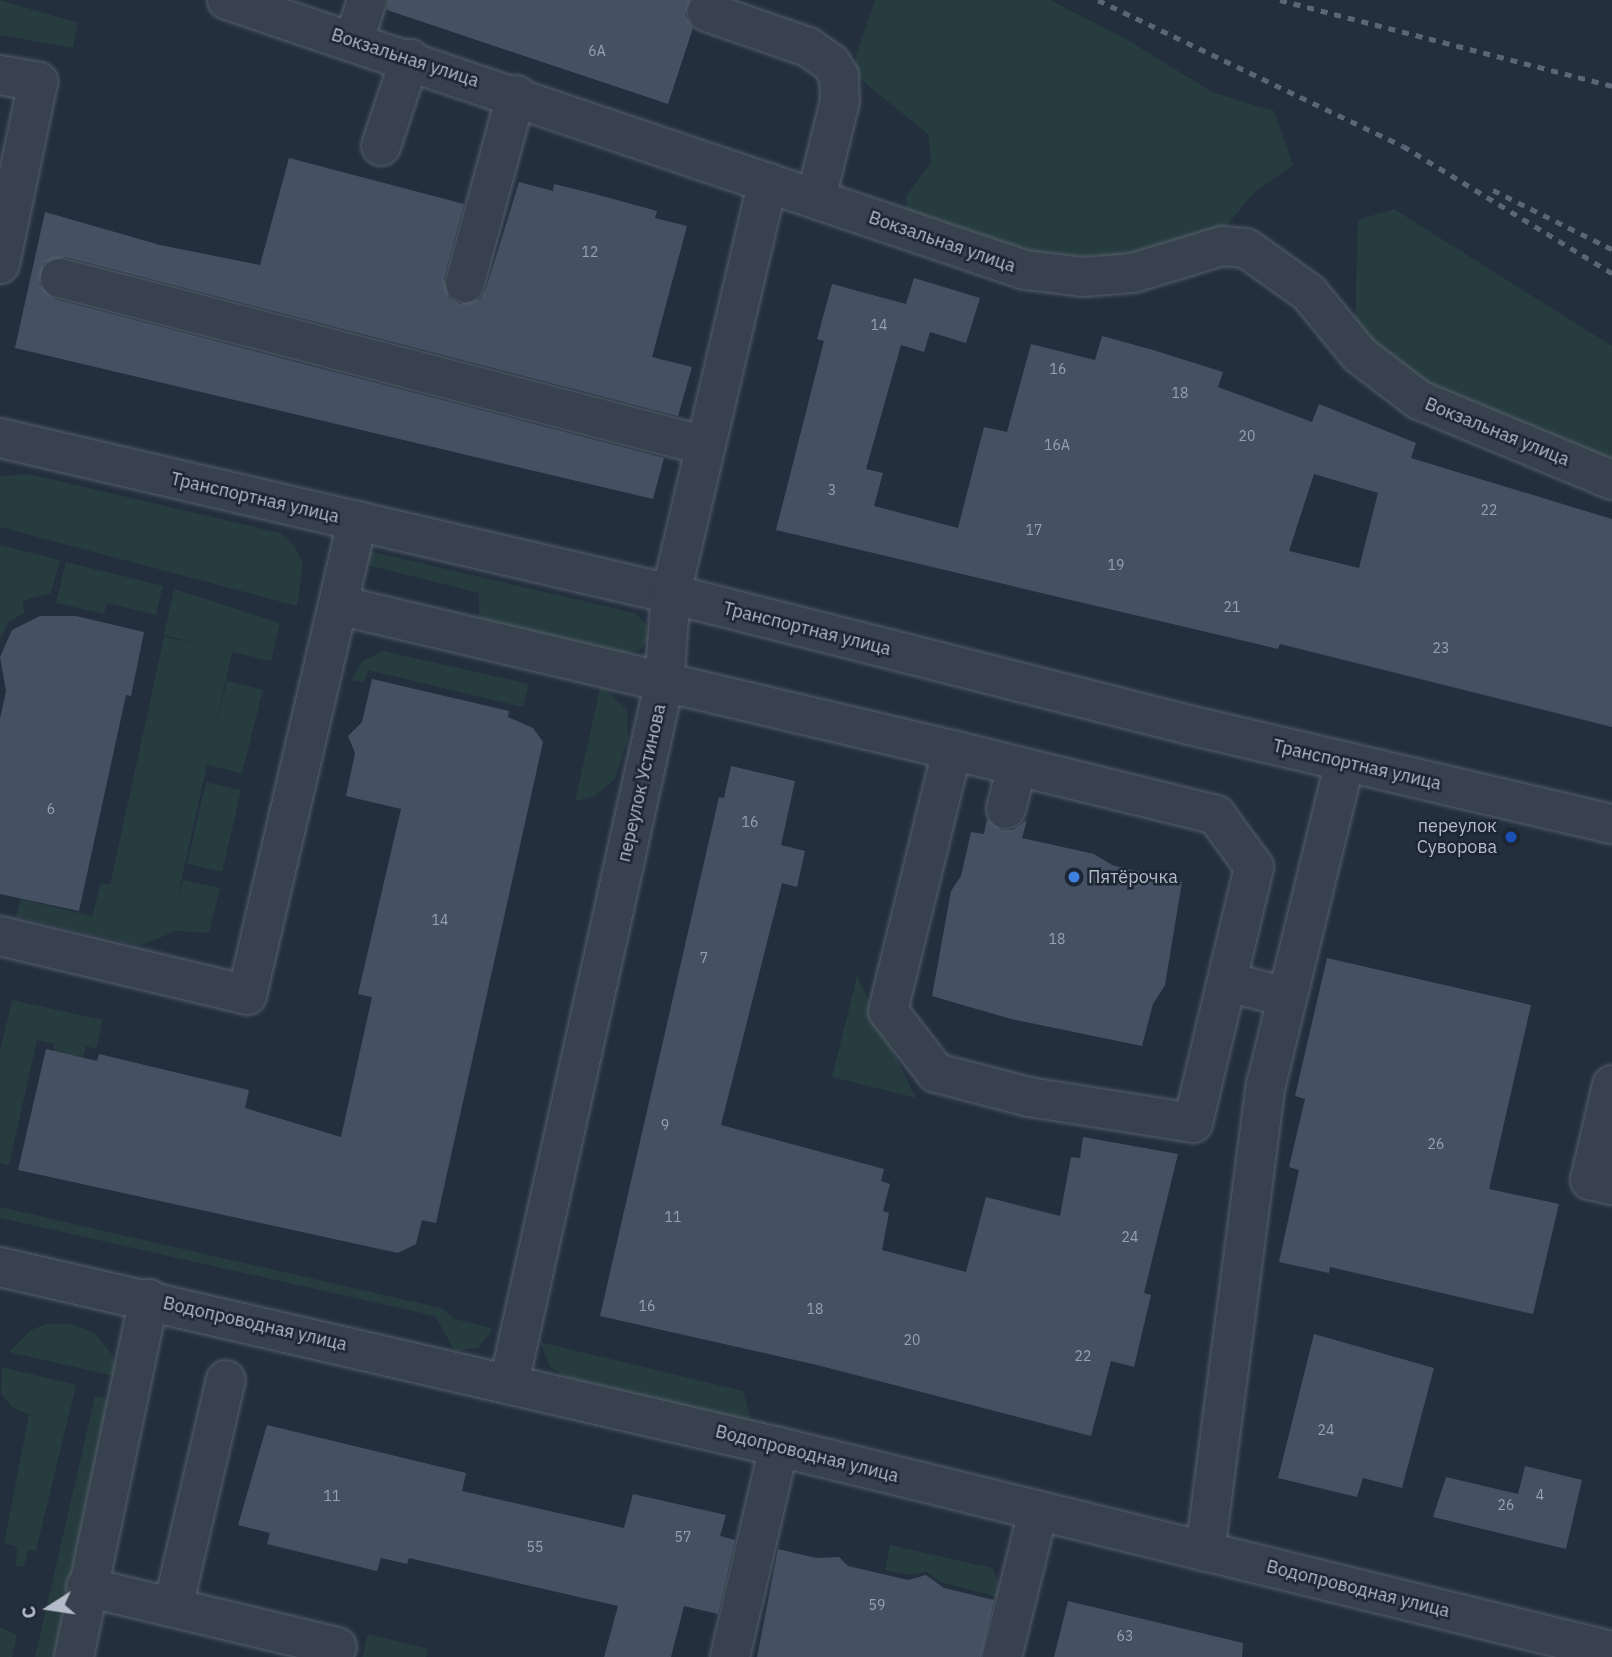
<!DOCTYPE html>
<html>
<head>
<meta charset="utf-8">
<style>
	body { margin:0 }
	#map { position:relative; width:1612px; height:1657px; overflow:hidden; background:#242f3e; font-family:"IBM Plex Sans",sans-serif }
	div>[style] { position:absolute }
	[style*='--x'] { left:calc(var(--x)*1px); top:calc(var(--y)*1px); width:calc(var(--w)*1px); rotate:calc(var(--a)*1deg) }
	.green>* { inset:0; background:#263c3f; transform-origin:0 0 }
	.building>* { inset:0; background:#455162 }
	.roads { filter:drop-shadow(0 0 2px #565f6c) drop-shadow(0 0 2px #565f6c) }
	.minor>* { height:38px; margin:-19px; padding:0 19px; transform-origin:19px; border-radius:19px; background:#38414e }
	.rail>* { height:5px; margin-top:-2.5px; transform-origin:0; background:repeating-linear-gradient(90deg,#5a6575 0 7px,transparent 0 14px) }
	.dots>* { width:19px; height:19px; translate:-50% -50%; box-sizing:border-box; border:4px solid #1d2633; border-radius:50% }
	span { translate:-50% -50%; white-space:nowrap; text-align:center; line-height:1.15; -webkit-text-stroke:5px #1d2633; paint-order:stroke }
	.number-label { font-size:14px; color:#98a1af }
	.number-label span { -webkit-text-stroke-width:0 }
	.street-label { font-size:18px; color:#b4bcc9 }
	.poi-label { font-size:18px; color:#b4bcc9 }
	.right { translate:-100% -50%; text-align:right }
	.left { translate:0 -50%; text-align:left }
	.north { position:absolute; left:14px; top:1573px; width:70px; height:70px; -webkit-text-stroke:5px #1d2633; paint-order:stroke; rotate:258deg; font-size:19px; font-weight:700; line-height:28px; text-align:center; color:#b4bcc9 }
	.north::after { content:''; display:block; margin:auto; width:24px; height:32px; background:#b4bcc9; clip-path:polygon(50% 0,100% 100%,50% 72%,0 100%) }
</style>
</head>
<body>
<div id="map">
	<div class="green">
		<div style="clip-path:polygon(0 0,78px 23px,73px 48px,0 35px)"></div>
		<div style="clip-path:polygon(875px 0,1050px 0,1126px 39px,1212px 92px,1274px 111px,1293px 165px,1254px 193px,1202px 254px,1098px 257px,1007px 250px,906px 210px,906px 196px,931px 163px,928px 134px,854px 74px,856px 55px)"></div>
		<div style="clip-path:polygon(1394px 209px,1612px 346px,1612px 467px,1424px 390px,1355px 321px,1358px 220px)"></div>
		<div style="clip-path:polygon(29px 474px,280px 533px,295px 546px,303px 565px,297px 606px,0 527px,0 476px)"></div>
		<div style="clip-path:polygon(0 545px,60px 560px,51px 593px,22px 601px,25px 612px,8px 623px,0 639px)"></div>
		<div style="clip-path:polygon(370px 551px,635px 613px,647px 625px,648px 640px,640px 650px,625px 654px,479px 620px,479px 593px,367px 565px)"></div>
		<div style="clip-path:polygon(66px 562px,163px 586px,156px 615px,107px 603px,104px 614px,56px 603px)"></div>
		<div style="clip-path:polygon(174px 589px,280px 623px,271px 661px,232px 652px,177px 900px,183px 880px,220px 888px,209px 933px,176px 931px,140px 946px,16px 917px,21px 899px,92px 916px,101px 883px,110px 885px,164px 637px,199px 644px,164px 635px)"></div>
		<div style="clip-path:polygon(383px 651px,529px 684px,523px 707px,368px 670px,364px 682px,352px 680px,362px 661px)"></div>
		<div style="left:227px;top:681px;width:37px;height:86px;rotate:14deg"></div>
		<div style="clip-path:polygon(601px 684px,627px 710px,628px 739px,615px 779px,595px 796px,575px 801px)"></div>
		<div style="left:206px;top:782px;width:36px;height:84px;rotate:13deg"></div>
		<div style="clip-path:polygon(857px 976px,916px 1098px,832px 1077px)"></div>
		<div style="clip-path:polygon(12px 1000px,103px 1020px,96px 1049px,86px 1046px,83px 1058px,54px 1051px,54px 1044px,37px 1040px,9px 1165px,0 1163px,0 1051px)"></div>
		<div style="clip-path:polygon(0 1207px,441px 1308px,455px 1319px,491px 1328px,491px 1332px,478px 1348px,455px 1351px,435px 1316px,0 1218px)"></div>
		<div style="clip-path:polygon(46px 1324px,72px 1324px,96px 1334px,113px 1356px,118px 1377px,9px 1352px,31px 1330px)"></div>
		<div style="clip-path:polygon(540px 1342px,743px 1391px,751px 1421px,567px 1377px,550px 1367px)"></div>
		<div style="clip-path:polygon(2px 1367px,76px 1385px,36px 1551px,28px 1550px,24px 1567px,15px 1565px,18px 1547px,4px 1543px,29px 1415px,12px 1407px,1px 1394px)"></div>
		<div style="clip-path:polygon(95px 1396px,108px 1399px,54px 1657px,35px 1657px)"></div>
		<div style="clip-path:polygon(890px 1545px,992px 1568px,999px 1582px,997px 1597px,940px 1582px,927px 1572px,909px 1575px,885px 1570px)"></div>
		<div style="clip-path:polygon(0 1627px,17px 1635px,12px 1657px,0 1657px)"></div>
		<div style="clip-path:polygon(368px 1634px,428px 1649px,426px 1657px,362px 1657px)"></div>
	</div>
	<div class="building">
		<div style="clip-path:polygon(388px 0,690px 0,685px 15px,693px 28px,668px 104px,387px 10px)"></div>
		<div style="clip-path:polygon(289px 158px,464px 204px,444px 278px,449px 298px,460px 304px,480px 299px,486px 289px,519px 182px,553px 191px,554px 184px,595px 194px,657px 211px,655px 218px,687px 226px,652px 357px,692px 367px,678px 416px,66px 257px,44px 263px,39px 284px,54px 299px,664px 458px,653px 499px,15px 348px,45px 212px,160px 245px,260px 265px)"></div>
		<div style="clip-path:polygon(evenodd,914px 278px,980px 298px,966px 343px,930px 332px,924px 352px,901px 345px,866px 469px,883px 473px,874px 506px,958px 528px,984px 427px,1007px 432px,1031px 344px,1095px 360px,1102px 336px,1153px 350px,1223px 372px,1218px 387px,1312px 422px,1319px 404px,1416px 443px,1411px 458px,1612px 519px,1612px 727px,1280px 644px,1278px 649px,776px 530px,824px 341px,817px 339px,832px 284px,906px 304px,914px 278px,1314px 474px,1378px 493px,1359px 568px,1289px 551px,1314px 474px)"></div>
		<div style="clip-path:polygon(40px 616px,76px 616px,144px 632px,131px 696px,126px 695px,79px 911px,0 894px,0 719px,6px 691px,0 657px,12px 630px)"></div>
		<div style="clip-path:polygon(372px 679px,509px 711px,508px 717px,533px 728px,543px 742px,436px 1223px,422px 1220px,416px 1244px,398px 1253px,18px 1170px,46px 1049px,97px 1061px,99px 1054px,249px 1090px,245px 1108px,341px 1137px,372px 997px,358px 994px,401px 809px,346px 796px,355px 753px,348px 736px,362px 722px)"></div>
		<div style="clip-path:polygon(731px 766px,795px 781px,781px 845px,805px 851px,797px 887px,782px 883px,721px 1125px,884px 1169px,881px 1181px,890px 1184px,883px 1211px,889px 1213px,882px 1250px,966px 1272px,986px 1197px,1060px 1216px,1071px 1157px,1080px 1158px,1083px 1137px,1178px 1154px,1144px 1293px,1151px 1295px,1134px 1367px,1111px 1361px,1091px 1436px,817px 1365px,600px 1316px,719px 797px,724px 798px)"></div>
		<div style="clip-path:polygon(987px 819px,1001px 830px,1013px 830px,1027px 820px,1022px 838px,1094px 854px,1112px 865px,1182px 882px,1165px 985px,1153px 1004px,1142px 1046px,1011px 1019px,932px 996px,951px 891px,961px 876px,971px 832px,984px 834px)"></div>
		<div style="clip-path:polygon(1327px 958px,1531px 1005px,1489px 1189px,1559px 1204px,1533px 1314px,1330px 1267px,1329px 1273px,1279px 1262px,1299px 1170px,1289px 1167px,1305px 1099px,1295px 1096px)"></div>
		<div style="clip-path:polygon(1314px 1334px,1434px 1368px,1402px 1488px,1363px 1478px,1357px 1497px,1278px 1478px)"></div>
		<div style="clip-path:polygon(267px 1425px,466px 1473px,462px 1491px,624px 1528px,633px 1494px,726px 1515px,720px 1536px,735px 1540px,718px 1614px,684px 1606px,671px 1657px,604px 1657px,618px 1606px,409px 1558px,407px 1564px,381px 1558px,377px 1571px,267px 1544px,270px 1533px,238px 1525px)"></div>
		<div style="clip-path:polygon(1525px 1466px,1582px 1480px,1566px 1549px,1433px 1517px,1446px 1477px,1518px 1494px)"></div>
		<div style="clip-path:polygon(778px 1549px,816px 1558px,839px 1557px,848px 1566px,908px 1580px,926px 1575px,944px 1588px,994px 1600px,981px 1657px,757px 1657px)"></div>
		<div style="clip-path:polygon(1068px 1601px,1243px 1643px,1242px 1657px,1054px 1657px)"></div>
	</div>
	<div class="roads">
		<div class="minor">
			<div style="--x:227;--y:0;--w:842;--a:18.69"></div>
			<div style="--x:1025;--y:270;--w:58;--a:6.9"></div>
			<div style="--x:1083;--y:277;--w:50;--a:-4.6"></div>
			<div style="--x:1133;--y:273;--w:93;--a:-16.9"></div>
			<div style="--x:1222;--y:246;--w:24;--a:5"></div>
			<div style="--x:1246;--y:248;--w:77;--a:35.5"></div>
			<div style="--x:1309;--y:293;--w:80;--a:50.6"></div>
			<div style="--x:1360;--y:355;--w:74;--a:37.3"></div>
			<div style="--x:1419;--y:400;--w:209;--a:22.5"></div>
			<div style="--x:707;--y:12;--w:107;--a:19.1"></div>
			<div style="--x:808;--y:47;--w:28;--a:35"></div>
			<div style="--x:831;--y:63;--w:15;--a:58"></div>
			<div style="--x:839;--y:76;--w:25;--a:88"></div>
			<div style="--x:840;--y:101;--w:100;--a:103.9"></div>
			<div style="--x:354;--y:41;--w:43;--a:-72.4"></div>
			<div style="--x:0;--y:75;--w:39;--a:10"></div>
			<div style="--x:38;--y:82;--w:186;--a:101.8"></div>
			<div style="--x:381;--y:146;--w:92;--a:-71.6"></div>
			<div style="--x:60;--y:278;--w:667;--a:14.58"></div>
			<div style="--x:465;--y:283;--w:195;--a:-74.8"></div>
			<div style="--x:0;--y:438;--w:689;--a:13.09"></div>
			<div style="--x:671;--y:594;--w:534;--a:14.19"></div>
			<div style="--x:1189;--y:725;--w:434;--a:13.2"></div>
			<div style="--x:338;--y:605;--w:631;--a:13.29"></div>
			<div style="--x:952;--y:750;--w:272;--a:13.8"></div>
			<div style="--x:1216;--y:815;--w:64;--a:53.8"></div>
			<div style="--x:1254;--y:867;--w:263;--a:103.4"></div>
			<div style="--x:1193;--y:1123;--w:166;--a:-171"></div>
			<div style="--x:1029;--y:1097;--w:96;--a:-165.5"></div>
			<div style="--x:936;--y:1073;--w:78;--a:-127.7"></div>
			<div style="--x:888;--y:1011;--w:269;--a:-76.2"></div>
			<div style="--x:1006;--y:809;--w:44;--a:-75.7"></div>
			<div style="--x:0;--y:936;--w:254;--a:13.4"></div>
			<div style="--x:247;--y:995;--w:487;--a:-76.9"></div>
			<div style="--x:1227;--y:982;--w:62;--a:14"></div>
			<div style="--x:1612;--y:1085;--w:98;--a:103"></div>
			<div style="--x:1590;--y:1180;--w:23;--a:13"></div>
			<div style="--x:0;--y:1267;--w:800;--a:13.01"></div>
			<div style="--x:779;--y:1447;--w:858;--a:13.76"></div>
			<div style="--x:509;--y:1383;--w:716;--a:-77.5"></div>
			<div style="--x:664;--y:684;--w:90;--a:-85.6"></div>
			<div style="--x:671;--y:594;--w:423;--a:-76.8"></div>
			<div style="--x:1205;--y:1552;--w:471;--a:-82.6"></div>
			<div style="--x:1266;--y:1085;--w:333;--a:-76.3"></div>
			<div style="--x:86;--y:1587;--w:258;--a:13.4"></div>
			<div style="--x:173;--y:1607;--w:233;--a:-76.9"></div>
			<div style="--x:74;--y:1657;--w:366;--a:-78.2"></div>
			<div style="--x:730;--y:1657;--w:216;--a:-76.9"></div>
			<div style="--x:1002;--y:1657;--w:149;--a:-76.1"></div>
		</div>
	</div>
	<div class="rail">
		<div style="--x:1098;--y:0;--w:338;--a:25.6"></div>
		<div style="--x:1403;--y:146;--w:245;--a:31.3"></div>
		<div style="--x:1280;--y:0;--w:343;--a:14.5"></div>
		<div style="--x:1493;--y:190;--w:133;--a:26.4"></div>
	</div>
	<div class="dots">
		<div style="left:1511px;top:837px;background:#1a4fb4"></div>
		<div style="left:1074px;top:877px;background:#3f7fe0"></div>
	</div>
	<div class="number-label">
		<span style="left:597px;top:51px">6А</span>
		<span style="left:590px;top:252px">12</span>
		<span style="left:879px;top:325px">14</span>
		<span style="left:1058px;top:369px">16</span>
		<span style="left:1180px;top:393px">18</span>
		<span style="left:1247px;top:436px">20</span>
		<span style="left:1057px;top:445px">16А</span>
		<span style="left:832px;top:490px">3</span>
		<span style="left:1489px;top:510px">22</span>
		<span style="left:1034px;top:530px">17</span>
		<span style="left:1116px;top:565px">19</span>
		<span style="left:1232px;top:607px">21</span>
		<span style="left:1441px;top:648px">23</span>
		<span style="left:51px;top:809px">6</span>
		<span style="left:750px;top:822px">16</span>
		<span style="left:440px;top:920px">14</span>
		<span style="left:1057px;top:939px">18</span>
		<span style="left:704px;top:958px">7</span>
		<span style="left:665px;top:1125px">9</span>
		<span style="left:1436px;top:1144px">26</span>
		<span style="left:673px;top:1217px">11</span>
		<span style="left:1130px;top:1237px">24</span>
		<span style="left:647px;top:1306px">16</span>
		<span style="left:815px;top:1309px">18</span>
		<span style="left:912px;top:1340px">20</span>
		<span style="left:1083px;top:1356px">22</span>
		<span style="left:1326px;top:1430px">24</span>
		<span style="left:1540px;top:1495px">4</span>
		<span style="left:332px;top:1496px">11</span>
		<span style="left:1506px;top:1505px">26</span>
		<span style="left:683px;top:1537px">57</span>
		<span style="left:535px;top:1547px">55</span>
		<span style="left:877px;top:1605px">59</span>
		<span style="left:1125px;top:1636px">63</span>
	</div>
	<div class="street-label">
		<span style="left:405px;top:58px;rotate:18deg">Вокзальная улица</span>
		<span style="left:942px;top:242px;rotate:19deg">Вокзальная улица</span>
		<span style="left:1497px;top:432px;rotate:22deg">Вокзальная улица</span>
		<span style="left:255px;top:498px;rotate:13deg">Транспортная улица</span>
		<span style="left:807px;top:629px;rotate:14deg">Транспортная улица</span>
		<span style="left:1357px;top:765px;rotate:13deg">Транспортная улица</span>
		<span style="left:642px;top:783px;rotate:-77deg">переулок Устинова</span>
		<span style="left:255px;top:1324px;rotate:13deg">Водопроводная улица</span>
		<span style="left:807px;top:1454px;rotate:14deg">Водопроводная улица</span>
		<span style="left:1358px;top:1589px;rotate:14deg">Водопроводная улица</span>
	</div>
	<div class="poi-label">
		<span class="right" style="left:1497px;top:837px">переулок<br>Суворова</span>
		<span class="left" style="left:1088px;top:877px">Пятёрочка</span>
	</div>
	<div class="north">С</div>
</div>
</body>
</html>
